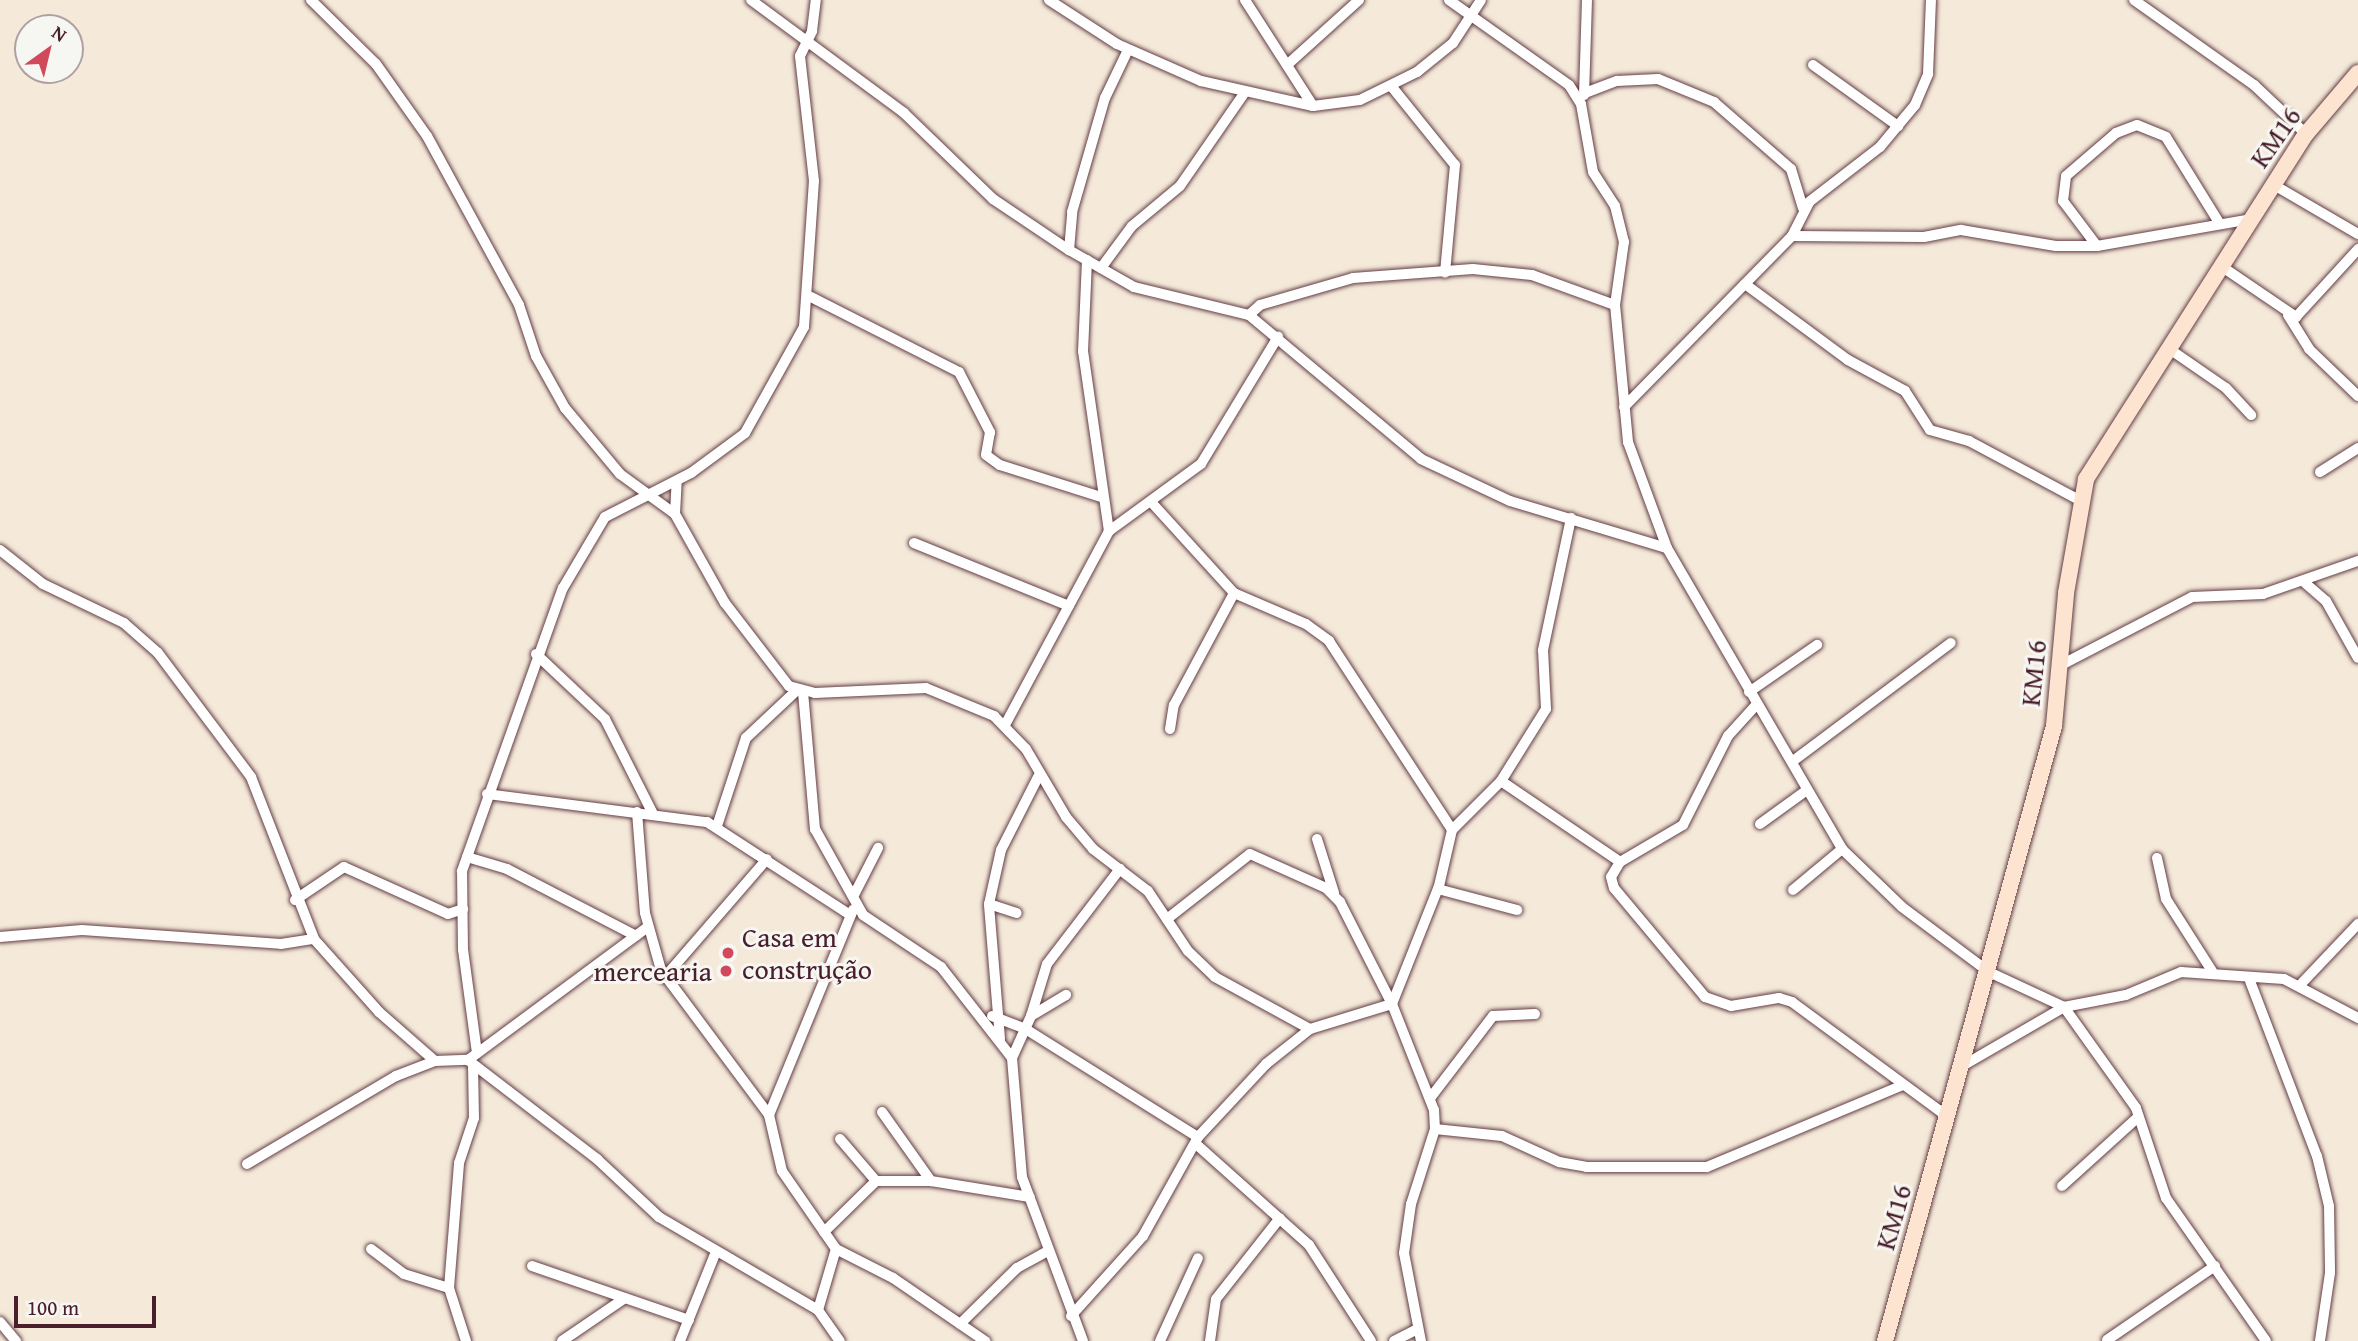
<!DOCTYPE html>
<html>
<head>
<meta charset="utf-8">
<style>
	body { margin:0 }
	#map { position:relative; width:2358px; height:1341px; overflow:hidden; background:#f5eada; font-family:"Gentium Book Plus",serif }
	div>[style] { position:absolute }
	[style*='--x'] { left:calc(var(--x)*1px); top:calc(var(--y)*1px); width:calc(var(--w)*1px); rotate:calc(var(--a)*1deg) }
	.roads { filter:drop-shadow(0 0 2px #643d45) drop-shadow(0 0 2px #643d45) }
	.street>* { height:10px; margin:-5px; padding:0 5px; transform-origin:5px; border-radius:5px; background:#fff }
	.secondary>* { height:16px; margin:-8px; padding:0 8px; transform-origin:8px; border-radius:8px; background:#fde4d1 }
	.dots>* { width:19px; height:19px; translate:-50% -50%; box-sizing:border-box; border:4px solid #f6f6f2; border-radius:50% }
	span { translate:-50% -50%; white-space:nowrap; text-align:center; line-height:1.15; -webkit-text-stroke:6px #f6f6f2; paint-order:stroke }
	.street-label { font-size:28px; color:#4a1f2b }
	.poi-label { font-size:28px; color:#4a1f2b }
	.left { translate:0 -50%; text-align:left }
	.right { translate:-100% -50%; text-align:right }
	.north { position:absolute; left:14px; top:14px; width:70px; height:70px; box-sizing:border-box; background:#f6f6f2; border:2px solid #b1a0a2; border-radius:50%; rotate:34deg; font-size:19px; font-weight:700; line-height:28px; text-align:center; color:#4a1f2b }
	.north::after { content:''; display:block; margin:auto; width:24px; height:32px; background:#d1495b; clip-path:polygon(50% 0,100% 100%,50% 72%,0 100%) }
	.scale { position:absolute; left:14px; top:1296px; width:142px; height:32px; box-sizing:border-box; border:4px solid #4a1f2b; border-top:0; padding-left:9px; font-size:21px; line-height:24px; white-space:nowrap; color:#4a1f2b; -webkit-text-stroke:5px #f6f6f2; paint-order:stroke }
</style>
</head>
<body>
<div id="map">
	<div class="roads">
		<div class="street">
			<div style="--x:311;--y:0;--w:91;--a:44.6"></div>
			<div style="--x:376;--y:64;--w:88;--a:54.7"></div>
			<div style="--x:427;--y:136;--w:192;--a:61.4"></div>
			<div style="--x:519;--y:305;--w:54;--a:71.6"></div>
			<div style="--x:536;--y:356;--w:60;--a:60.9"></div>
			<div style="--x:565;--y:408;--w:86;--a:50.2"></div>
			<div style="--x:620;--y:474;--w:68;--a:36"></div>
			<div style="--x:675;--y:514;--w:102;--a:60.7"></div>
			<div style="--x:725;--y:603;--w:105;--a:52.4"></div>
			<div style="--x:789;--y:686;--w:27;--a:15"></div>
			<div style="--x:815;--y:693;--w:111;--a:-2.6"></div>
			<div style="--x:926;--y:688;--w:74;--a:22.4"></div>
			<div style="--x:994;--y:716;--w:46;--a:45.9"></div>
			<div style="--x:1026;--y:749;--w:79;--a:59.5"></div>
			<div style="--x:1066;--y:817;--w:42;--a:49.8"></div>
			<div style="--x:1093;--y:849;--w:69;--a:37.4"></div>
			<div style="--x:1148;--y:891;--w:72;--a:56.3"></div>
			<div style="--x:1188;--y:951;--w:37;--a:44"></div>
			<div style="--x:1215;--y:977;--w:108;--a:28.7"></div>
			<div style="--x:751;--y:0;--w:190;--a:36.4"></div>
			<div style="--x:904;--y:113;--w:124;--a:44"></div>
			<div style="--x:993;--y:199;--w:92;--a:33.9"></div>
			<div style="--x:1069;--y:250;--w:75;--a:29.6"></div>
			<div style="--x:1134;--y:287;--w:118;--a:13.7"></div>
			<div style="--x:1249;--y:315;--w:224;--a:39.9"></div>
			<div style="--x:1421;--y:459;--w:98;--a:25.3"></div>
			<div style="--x:1510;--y:501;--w:164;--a:16.7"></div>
			<div style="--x:1667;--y:548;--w:113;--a:-110.2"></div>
			<div style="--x:1628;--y:442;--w:138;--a:-95.4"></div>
			<div style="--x:1615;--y:305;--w:64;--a:-81.9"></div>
			<div style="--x:1624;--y:242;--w:37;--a:-104"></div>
			<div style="--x:1615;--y:206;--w:40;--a:-122.9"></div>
			<div style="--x:1593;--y:172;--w:69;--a:-100"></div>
			<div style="--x:1581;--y:104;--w:22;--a:-122"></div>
			<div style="--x:1569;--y:85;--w:147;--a:-144.7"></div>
			<div style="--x:1049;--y:0;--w:81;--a:32.9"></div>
			<div style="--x:1117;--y:44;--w:92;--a:23.8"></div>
			<div style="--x:1201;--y:81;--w:115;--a:12.6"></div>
			<div style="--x:1313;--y:106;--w:47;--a:-7.3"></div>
			<div style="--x:1360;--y:100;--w:64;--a:-26.2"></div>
			<div style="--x:1417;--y:72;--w:46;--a:-38.9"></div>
			<div style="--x:1453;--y:43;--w:51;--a:-56.9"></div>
			<div style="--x:1245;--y:0;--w:126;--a:57.3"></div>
			<div style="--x:2134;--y:0;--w:147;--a:35.3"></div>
			<div style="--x:2254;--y:85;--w:71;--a:43.3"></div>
			<div style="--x:1287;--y:65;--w:97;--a:-42.1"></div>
			<div style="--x:1813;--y:65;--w:105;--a:35.7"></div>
			<div style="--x:1392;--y:87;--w:100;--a:51.1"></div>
			<div style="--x:1455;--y:165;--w:108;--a:95.3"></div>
			<div style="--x:1585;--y:93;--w:34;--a:-21"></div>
			<div style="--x:1617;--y:81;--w:41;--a:-2.8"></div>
			<div style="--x:1658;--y:79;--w:61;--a:22.3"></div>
			<div style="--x:1714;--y:102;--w:102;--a:41"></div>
			<div style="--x:1791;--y:169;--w:41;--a:72.9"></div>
			<div style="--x:1584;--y:95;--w:95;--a:-88.2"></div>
			<div style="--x:2274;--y:185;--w:97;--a:30.3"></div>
			<div style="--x:1792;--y:236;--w:132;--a:0.4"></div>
			<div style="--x:1924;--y:237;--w:38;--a:-11"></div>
			<div style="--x:1961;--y:230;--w:96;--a:9.6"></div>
			<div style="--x:2056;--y:246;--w:41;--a:0"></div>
			<div style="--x:2097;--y:246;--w:156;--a:-9.9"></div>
			<div style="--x:2097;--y:246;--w:56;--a:-127.1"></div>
			<div style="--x:2063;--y:201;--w:25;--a:-83"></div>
			<div style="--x:2066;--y:176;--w:66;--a:-40.7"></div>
			<div style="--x:2116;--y:133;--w:22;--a:-21"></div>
			<div style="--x:2137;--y:125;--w:31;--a:22"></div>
			<div style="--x:2166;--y:137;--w:99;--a:58.2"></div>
			<div style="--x:1069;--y:250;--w:38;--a:-85"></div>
			<div style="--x:1072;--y:212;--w:119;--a:-73.9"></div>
			<div style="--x:1105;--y:98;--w:53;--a:-64.4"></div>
			<div style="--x:1087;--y:260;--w:91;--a:92.5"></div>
			<div style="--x:1083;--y:351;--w:182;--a:81.8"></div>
			<div style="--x:2221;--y:266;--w:91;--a:34.2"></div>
			<div style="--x:2296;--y:317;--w:92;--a:-47.6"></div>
			<div style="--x:1101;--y:268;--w:52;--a:-53.6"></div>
			<div style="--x:1132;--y:226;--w:62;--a:-39.8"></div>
			<div style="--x:1180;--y:186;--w:111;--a:-55.3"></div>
			<div style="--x:1745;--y:284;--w:128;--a:36.4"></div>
			<div style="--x:1848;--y:360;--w:65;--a:28.5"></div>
			<div style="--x:1905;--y:391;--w:46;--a:57.3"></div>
			<div style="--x:1930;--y:430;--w:41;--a:15.8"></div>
			<div style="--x:1969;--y:441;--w:125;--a:28.2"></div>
			<div style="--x:811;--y:297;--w:166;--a:26.9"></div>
			<div style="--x:959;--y:372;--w:68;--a:62.7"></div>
			<div style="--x:990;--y:432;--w:23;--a:100"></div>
			<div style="--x:986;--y:455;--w:17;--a:36"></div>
			<div style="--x:1000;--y:465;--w:106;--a:17.6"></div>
			<div style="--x:1249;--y:315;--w:15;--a:-42"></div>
			<div style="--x:1260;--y:305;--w:97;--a:-16.2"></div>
			<div style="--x:1353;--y:278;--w:120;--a:-4.3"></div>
			<div style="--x:1473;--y:269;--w:59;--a:5.8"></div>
			<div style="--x:1532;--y:275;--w:88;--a:19.9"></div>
			<div style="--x:2288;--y:315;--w:40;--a:58"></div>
			<div style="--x:2309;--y:349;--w:68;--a:43.8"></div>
			<div style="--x:2168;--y:348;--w:70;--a:34.6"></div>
			<div style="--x:2226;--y:388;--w:37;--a:47"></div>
			<div style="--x:1624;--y:407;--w:240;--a:-45.5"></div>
			<div style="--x:1792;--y:236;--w:38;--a:-63"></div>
			<div style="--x:1809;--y:202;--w:90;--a:-37.8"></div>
			<div style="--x:1880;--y:147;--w:55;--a:-50.2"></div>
			<div style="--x:1915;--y:105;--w:34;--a:-67"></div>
			<div style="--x:1928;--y:74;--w:74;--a:-87.7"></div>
			<div style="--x:2320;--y:472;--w:45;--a:-32.3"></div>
			<div style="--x:1153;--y:504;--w:120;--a:47.7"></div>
			<div style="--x:1234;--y:593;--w:78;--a:23.3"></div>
			<div style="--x:1306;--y:624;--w:29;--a:36"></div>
			<div style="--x:1329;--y:641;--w:225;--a:56.9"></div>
			<div style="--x:675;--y:514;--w:33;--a:-87"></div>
			<div style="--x:914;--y:543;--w:167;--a:22.1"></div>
			<div style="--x:1667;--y:548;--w:348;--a:59.8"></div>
			<div style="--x:1842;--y:849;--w:83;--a:44"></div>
			<div style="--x:1902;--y:907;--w:109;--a:36.8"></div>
			<div style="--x:1989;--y:972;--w:83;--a:25"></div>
			<div style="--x:2064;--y:1007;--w:124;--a:54.5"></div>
			<div style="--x:2136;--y:1108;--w:95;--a:71.6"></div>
			<div style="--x:2166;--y:1198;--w:174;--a:55"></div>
			<div style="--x:0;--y:550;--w:55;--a:38.3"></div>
			<div style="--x:43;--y:584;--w:90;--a:25.7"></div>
			<div style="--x:124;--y:623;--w:45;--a:41.4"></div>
			<div style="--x:158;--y:653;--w:155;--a:53.1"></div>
			<div style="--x:251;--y:777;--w:174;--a:68.7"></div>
			<div style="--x:314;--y:939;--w:98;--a:48.3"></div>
			<div style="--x:379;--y:1012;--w:74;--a:41.2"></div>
			<div style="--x:2304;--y:582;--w:29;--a:41"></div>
			<div style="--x:2326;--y:601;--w:65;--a:60.7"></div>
			<div style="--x:536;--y:654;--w:95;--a:43.3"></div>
			<div style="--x:605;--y:719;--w:106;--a:63.2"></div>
			<div style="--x:2063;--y:664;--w:145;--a:-27.4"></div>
			<div style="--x:2192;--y:597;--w:71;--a:-2.4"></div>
			<div style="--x:2263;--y:594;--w:101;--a:-19.2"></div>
			<div style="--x:803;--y:692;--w:138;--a:85"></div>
			<div style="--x:815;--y:829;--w:98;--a:60.8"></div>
			<div style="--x:863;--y:915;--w:94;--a:33.7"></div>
			<div style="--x:941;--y:967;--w:115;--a:52"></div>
			<div style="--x:1012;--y:1058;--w:119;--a:85.2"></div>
			<div style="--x:1022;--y:1177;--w:175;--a:69.6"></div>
			<div style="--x:1749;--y:692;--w:83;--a:-34.7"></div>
			<div style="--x:1005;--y:725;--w:220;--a:-61.8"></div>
			<div style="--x:1109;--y:531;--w:114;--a:-36.1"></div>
			<div style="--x:1201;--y:464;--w:149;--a:-58.8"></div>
			<div style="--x:1170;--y:729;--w:24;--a:-81"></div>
			<div style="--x:1174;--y:705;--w:127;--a:-61.8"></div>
			<div style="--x:1793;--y:761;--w:197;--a:-36.8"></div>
			<div style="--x:1501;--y:781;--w:144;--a:34.2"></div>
			<div style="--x:1620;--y:862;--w:73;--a:-30.4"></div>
			<div style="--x:1683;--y:825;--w:100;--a:-63.2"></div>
			<div style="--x:1728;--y:736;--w:43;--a:-47.8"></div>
			<div style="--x:487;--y:794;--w:222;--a:7.3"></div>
			<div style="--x:707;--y:822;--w:171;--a:33"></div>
			<div style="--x:637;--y:812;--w:101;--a:85.5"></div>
			<div style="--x:645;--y:913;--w:59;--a:74.3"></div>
			<div style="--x:661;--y:970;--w:181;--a:53.3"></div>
			<div style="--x:769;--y:1115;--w:57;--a:76.9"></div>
			<div style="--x:782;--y:1171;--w:95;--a:55.3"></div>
			<div style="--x:836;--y:1249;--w:64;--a:27"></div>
			<div style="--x:893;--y:1278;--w:112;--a:34.4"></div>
			<div style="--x:1760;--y:824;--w:58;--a:-35.9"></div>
			<div style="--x:717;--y:826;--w:93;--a:-71.8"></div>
			<div style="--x:746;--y:738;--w:69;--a:-43.2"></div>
			<div style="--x:1317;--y:839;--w:57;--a:72.5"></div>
			<div style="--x:467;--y:857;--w:42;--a:16.7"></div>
			<div style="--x:507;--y:869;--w:145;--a:27.4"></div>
			<div style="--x:2157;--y:858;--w:42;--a:77.6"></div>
			<div style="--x:2166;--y:899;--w:85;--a:57.4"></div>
			<div style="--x:1620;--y:862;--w:17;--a:121"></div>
			<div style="--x:1611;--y:877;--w:11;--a:75"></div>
			<div style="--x:1614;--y:888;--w:142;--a:50.1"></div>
			<div style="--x:1705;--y:997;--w:28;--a:19"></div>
			<div style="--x:1731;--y:1006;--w:49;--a:-9.5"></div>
			<div style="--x:1779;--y:998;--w:14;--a:17"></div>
			<div style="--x:1792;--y:1002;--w:194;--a:36.4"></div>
			<div style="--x:1438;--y:889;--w:82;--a:14.9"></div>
			<div style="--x:1793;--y:890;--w:64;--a:-39.9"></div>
			<div style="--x:854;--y:895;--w:53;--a:-62.9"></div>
			<div style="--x:295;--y:900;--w:59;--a:-34"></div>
			<div style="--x:344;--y:867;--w:114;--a:24.3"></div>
			<div style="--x:448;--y:914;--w:16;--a:-18"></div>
			<div style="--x:989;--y:904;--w:29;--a:18"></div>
			<div style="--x:1167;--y:919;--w:105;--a:-38.1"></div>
			<div style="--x:1250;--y:854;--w:83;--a:24.1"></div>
			<div style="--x:1326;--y:888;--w:20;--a:45"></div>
			<div style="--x:1340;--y:902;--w:114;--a:63"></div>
			<div style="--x:1392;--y:1004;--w:114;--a:68.4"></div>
			<div style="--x:1434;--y:1110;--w:19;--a:87"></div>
			<div style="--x:1435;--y:1129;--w:79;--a:107.7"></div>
			<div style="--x:1411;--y:1204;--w:49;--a:98.1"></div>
			<div style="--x:1404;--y:1253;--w:90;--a:79.1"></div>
			<div style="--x:0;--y:937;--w:82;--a:-4.9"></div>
			<div style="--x:82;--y:930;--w:199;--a:4"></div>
			<div style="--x:281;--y:944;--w:33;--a:-9"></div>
			<div style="--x:664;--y:978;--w:157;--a:-49.1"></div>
			<div style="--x:2250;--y:981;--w:187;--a:69.1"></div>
			<div style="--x:2317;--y:1156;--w:51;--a:76.5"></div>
			<div style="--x:2329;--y:1206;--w:67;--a:89.1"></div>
			<div style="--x:2330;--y:1273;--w:69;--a:98.4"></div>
			<div style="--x:2301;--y:984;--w:83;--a:-46.5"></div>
			<div style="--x:1392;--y:1004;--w:127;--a:-68.3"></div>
			<div style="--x:1439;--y:886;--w:57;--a:-76.9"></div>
			<div style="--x:1452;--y:830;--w:69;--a:-45"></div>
			<div style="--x:1501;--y:781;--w:85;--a:-58"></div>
			<div style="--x:1546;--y:709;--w:59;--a:-92.9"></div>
			<div style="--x:1543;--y:650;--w:135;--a:-78"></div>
			<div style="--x:992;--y:1016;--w:34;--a:21"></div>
			<div style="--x:1024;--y:1028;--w:205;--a:32.1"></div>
			<div style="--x:1031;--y:1016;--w:54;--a:-72.9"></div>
			<div style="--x:1047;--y:964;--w:120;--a:-52.5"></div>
			<div style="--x:1000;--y:1039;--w:135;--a:-94.7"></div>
			<div style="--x:989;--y:904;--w:55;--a:-77.5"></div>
			<div style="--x:1001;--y:850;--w:82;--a:-63.1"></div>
			<div style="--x:477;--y:1053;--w:104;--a:-97.7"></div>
			<div style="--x:463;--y:950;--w:79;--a:-90.7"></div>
			<div style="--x:462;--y:871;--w:300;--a:-70.4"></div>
			<div style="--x:563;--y:588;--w:82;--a:-59.4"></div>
			<div style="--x:605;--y:517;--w:97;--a:-27.1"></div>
			<div style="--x:691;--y:473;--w:67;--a:-36.5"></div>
			<div style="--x:745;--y:433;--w:121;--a:-60.9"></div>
			<div style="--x:804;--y:327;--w:146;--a:-86.1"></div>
			<div style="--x:814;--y:181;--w:126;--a:-96.4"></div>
			<div style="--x:800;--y:56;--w:28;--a:-64"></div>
			<div style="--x:812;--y:31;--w:31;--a:-83"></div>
			<div style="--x:1012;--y:1058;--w:46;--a:-65.7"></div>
			<div style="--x:1031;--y:1016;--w:41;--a:-31"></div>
			<div style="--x:468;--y:1060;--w:163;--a:37.5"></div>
			<div style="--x:597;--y:1159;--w:85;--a:43.1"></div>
			<div style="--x:659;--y:1217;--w:184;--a:30.3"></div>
			<div style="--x:818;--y:1310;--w:38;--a:55"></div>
			<div style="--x:1964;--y:1065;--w:116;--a:-30.1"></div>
			<div style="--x:2064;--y:1007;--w:63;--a:-11"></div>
			<div style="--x:2126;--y:995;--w:60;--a:-22.7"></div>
			<div style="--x:2181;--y:972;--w:103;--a:3.9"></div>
			<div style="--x:2284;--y:979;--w:84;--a:27.8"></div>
			<div style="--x:1431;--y:1097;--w:102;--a:-52.6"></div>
			<div style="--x:1493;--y:1016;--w:42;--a:-2.7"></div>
			<div style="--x:882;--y:1112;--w:85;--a:54.6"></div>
			<div style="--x:769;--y:1115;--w:222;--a:-67.7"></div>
			<div style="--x:1435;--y:1129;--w:67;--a:6"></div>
			<div style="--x:1502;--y:1136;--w:63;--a:24.5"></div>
			<div style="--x:1559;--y:1162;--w:27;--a:10"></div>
			<div style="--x:1586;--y:1167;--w:121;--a:0"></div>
			<div style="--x:1707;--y:1167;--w:212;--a:-22.7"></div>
			<div style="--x:840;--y:1139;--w:55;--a:49.4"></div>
			<div style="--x:1196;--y:1144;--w:152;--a:41.8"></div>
			<div style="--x:1309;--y:1245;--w:114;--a:57.1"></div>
			<div style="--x:247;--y:1164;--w:173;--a:-30.6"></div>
			<div style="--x:396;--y:1076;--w:42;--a:-21"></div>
			<div style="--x:435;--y:1061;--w:33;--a:-2"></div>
			<div style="--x:468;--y:1060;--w:224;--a:-36.5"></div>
			<div style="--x:2062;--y:1186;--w:103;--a:-42.2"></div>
			<div style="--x:824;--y:1232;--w:73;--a:-44.4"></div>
			<div style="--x:876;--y:1181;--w:55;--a:0"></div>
			<div style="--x:931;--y:1181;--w:100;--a:9.2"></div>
			<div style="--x:371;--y:1249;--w:41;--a:37.1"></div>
			<div style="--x:404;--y:1274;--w:47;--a:17.3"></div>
			<div style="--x:532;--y:1266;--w:166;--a:19"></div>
			<div style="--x:818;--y:1310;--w:64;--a:-73.6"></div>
			<div style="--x:1071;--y:1316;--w:108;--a:-48"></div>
			<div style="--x:1143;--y:1236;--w:113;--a:-60.9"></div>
			<div style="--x:1198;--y:1137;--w:100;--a:-47"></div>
			<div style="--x:1266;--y:1064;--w:56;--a:-38.5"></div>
			<div style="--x:1310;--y:1029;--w:86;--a:-17"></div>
			<div style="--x:0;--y:1322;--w:25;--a:50"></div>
			<div style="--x:960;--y:1324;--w:80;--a:-44.5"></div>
			<div style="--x:1017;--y:1268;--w:35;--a:-29"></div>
			<div style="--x:2107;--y:1340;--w:131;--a:-34.4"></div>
			<div style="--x:466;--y:1341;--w:56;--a:-107.8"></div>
			<div style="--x:449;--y:1288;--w:125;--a:-85.4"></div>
			<div style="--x:459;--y:1163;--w:47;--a:-71.6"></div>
			<div style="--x:474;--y:1118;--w:53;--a:-91.1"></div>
			<div style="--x:562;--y:1341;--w:76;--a:-34.3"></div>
			<div style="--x:680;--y:1341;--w:94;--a:-68.1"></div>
			<div style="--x:1160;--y:1341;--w:91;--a:-65.4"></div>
			<div style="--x:1210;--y:1341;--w:42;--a:-81.9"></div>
			<div style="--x:1216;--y:1299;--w:103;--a:-51.7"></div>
			<div style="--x:1394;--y:1341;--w:27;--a:-27"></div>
		</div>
		<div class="secondary">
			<div style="--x:1885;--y:1341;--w:638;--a:-74.63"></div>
			<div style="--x:2054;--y:726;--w:134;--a:-84.8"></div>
			<div style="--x:2066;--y:593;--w:116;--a:-80"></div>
			<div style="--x:2086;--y:479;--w:409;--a:-57.5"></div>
			<div style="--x:2306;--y:134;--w:80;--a:-49.6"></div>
		</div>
	</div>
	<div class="dots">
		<div style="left:728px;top:953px;background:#d1495b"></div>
		<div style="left:726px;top:971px;background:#d1495b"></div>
	</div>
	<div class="street-label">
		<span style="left:2275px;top:137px;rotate:-55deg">KM16</span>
		<span style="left:2033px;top:673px;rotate:-84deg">KM16</span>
		<span style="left:1893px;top:1217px;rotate:-74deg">KM16</span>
	</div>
	<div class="poi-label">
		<span class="left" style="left:742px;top:953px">Casa em<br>construção</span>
		<span class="right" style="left:712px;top:971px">mercearia</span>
	</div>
	<div class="north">N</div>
	<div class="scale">100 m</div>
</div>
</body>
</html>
